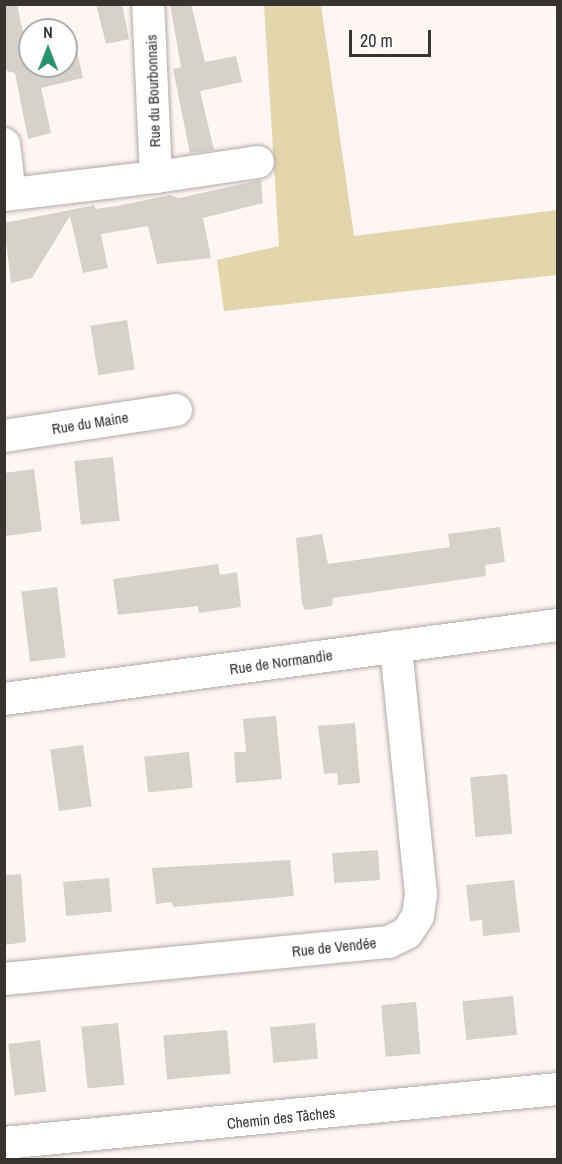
<!DOCTYPE html>
<html>
<head>
<meta charset="utf-8">
<style>
	body { margin:0 }
	#map { position:relative; width:562px; height:1164px; overflow:hidden; background:#fef6f3; font-family:"Archivo Narrow",sans-serif }
	div>[style] { position:absolute }
	[style*='--x'] { left:calc(var(--x)*1px); top:calc(var(--y)*1px); width:calc(var(--w)*1px); rotate:calc(var(--a)*1deg) }
	.green>* { inset:0; background:#e3d6ad }
	.building>* { inset:0; background:#d6d1cb; transform-origin:0 0 }
	.roads { filter:drop-shadow(0 0 2px #b0a9a6) drop-shadow(0 0 2px #b0a9a6) }
	.street>* { height:32px; margin:-16px; padding:0 16px; transform-origin:16px; border-radius:16px; background:#fff }
	span { translate:-50% -50%; white-space:nowrap; text-align:center; line-height:1.15; -webkit-text-stroke:6px #fff; paint-order:stroke }
	.street-label { font-size:15px; color:#363331 }
	.frame { position:absolute; inset:0; border:6px solid #363331; pointer-events:none }
	.north { position:absolute; left:18px; top:18px; width:60px; height:60px; box-sizing:border-box; background:#fff; border:2px solid #afadad; border-radius:50%; rotate:0deg; font-size:16px; font-weight:700; line-height:24px; text-align:center; color:#363331 }
	.north::after { content:''; display:block; margin:auto; width:21px; height:27px; background:#2a916e; clip-path:polygon(50% 0,100% 100%,50% 72%,0 100%) }
	.scale { position:absolute; left:349px; top:30px; width:82px; height:27px; box-sizing:border-box; border:3px solid #363331; border-top:0; padding-left:8px; font-size:18px; line-height:21px; white-space:nowrap; color:#363331; -webkit-text-stroke:4px #fff; paint-order:stroke }
</style>
</head>
<body>
<div id="map">
	<div class="green">
		<div style="clip-path:polygon(264px 5px,321px 5px,354px 236px,557px 210px,557px 275px,224px 311px,217px 260px,279px 246px)"></div>
	</div>
	<div class="building">
		<div style="clip-path:polygon(4px 4px,17px 4px,30px 66px,66px 66px,66px 53px,77px 51px,83px 78px,41px 88px,51px 133px,28px 139px,15px 73px,7px 71px,4px 61px)"></div>
		<div style="clip-path:polygon(96px 4px,122px 4px,129px 39px,106px 44px)"></div>
		<div style="clip-path:polygon(170px 4px,191px 4px,205px 62px,236px 56px,242px 82px,200px 91px,214px 150px,190px 153px,173px 69px,181px 67px)"></div>
		<div style="clip-path:polygon(261px 180px,263px 203px,203px 218px,211px 258px,157px 264px,148px 226px,101px 234px,108px 268px,83px 273px,70px 216px,32px 278px,11px 283px,4px 223px,95px 205px,95px 209px,117px 206px,170px 195px,179px 198px)"></div>
		<div style="left:127px;top:320px;width:50px;height:37px;rotate:81deg"></div>
		<div style="left:113px;top:457px;width:64px;height:39px;rotate:84deg"></div>
		<div style="clip-path:polygon(34px 469px,42px 531px,6px 536px,4px 473px)"></div>
		<div style="clip-path:polygon(500px 527px,505px 562px,485px 565px,486px 576px,333px 598px,332px 606px,305px 610px,302px 604px,296px 538px,322px 534px,328px 564px,450px 547px,448px 534px)"></div>
		<div style="clip-path:polygon(218px 564px,220px 575px,237px 572px,241px 607px,199px 613px,198px 606px,118px 615px,113px 579px)"></div>
		<div style="left:57px;top:587px;width:71px;height:36px;rotate:83deg"></div>
		<div style="clip-path:polygon(276px 716px,282px 779px,236px 783px,234px 752px,246px 752px,243px 719px)"></div>
		<div style="clip-path:polygon(355px 723px,360px 783px,338px 785px,337px 773px,324px 774px,318px 726px)"></div>
		<div style="left:83px;top:745px;width:62px;height:33px;rotate:82deg"></div>
		<div style="left:189px;top:752px;width:36px;height:45px;rotate:84deg"></div>
		<div style="left:507px;top:774px;width:60px;height:37px;rotate:85deg"></div>
		<div style="left:378px;top:850px;width:30px;height:46px;rotate:86deg"></div>
		<div style="clip-path:polygon(290px 860px,294px 896px,173px 907px,172px 902px,156px 904px,152px 868px)"></div>
		<div style="clip-path:polygon(21px 874px,26px 942px,4px 945px,4px 875px)"></div>
		<div style="left:109px;top:878px;width:34px;height:46px;rotate:85deg"></div>
		<div style="clip-path:polygon(514px 880px,520px 932px,483px 936px,482px 920px,470px 921px,466px 885px)"></div>
		<div style="left:513px;top:996px;width:39px;height:51px;rotate:84deg"></div>
		<div style="left:416px;top:1002px;width:52px;height:35px;rotate:85deg"></div>
		<div style="left:118px;top:1023px;width:62px;height:37px;rotate:84deg"></div>
		<div style="left:315px;top:1023px;width:36px;height:45px;rotate:85deg"></div>
		<div style="left:227px;top:1030px;width:44px;height:64px;rotate:85deg"></div>
		<div style="left:40px;top:1040px;width:52px;height:32px;rotate:83deg"></div>
	</div>
	<div class="roads">
		<div class="street">
			<div style="--x:4;--y:144;--w:50;--a:83.2"></div>
			<div style="--x:156;--y:177;--w:103;--a:-8.4"></div>
			<div style="--x:4;--y:195;--w:153;--a:-6.8"></div>
			<div style="--x:156;--y:177;--w:173;--a:-92.6"></div>
			<div style="--x:4;--y:436;--w:174;--a:-8.6"></div>
			<div style="--x:4;--y:699;--w:559;--a:-7.61"></div>
			<div style="--x:4;--y:979;--w:387;--a:-5.5"></div>
			<div style="--x:389;--y:942;--w:20;--a:-27"></div>
			<div style="--x:407;--y:933;--w:20;--a:-57"></div>
			<div style="--x:418;--y:916;--w:22;--a:-82"></div>
			<div style="--x:421;--y:894;--w:249;--a:-95.8"></div>
			<div style="--x:4;--y:1143;--w:557;--a:-5.57"></div>
		</div>
	</div>
	<div class="street-label">
		<span style="left:153px;top:91px;rotate:-92deg">Rue du Bourbonnais</span>
		<span style="left:90px;top:423px;rotate:-9deg">Rue du Maine</span>
		<span style="left:281px;top:662px;rotate:-8deg">Rue de Normandie</span>
		<span style="left:334px;top:947px;rotate:-6deg">Rue de Vendée</span>
		<span style="left:281px;top:1118px;rotate:-6deg">Chemin des Tâches</span>
	</div>
	<div class="frame"></div>
	<div class="north">N</div>
	<div class="scale">20 m</div>
</div>
</body>
</html>
